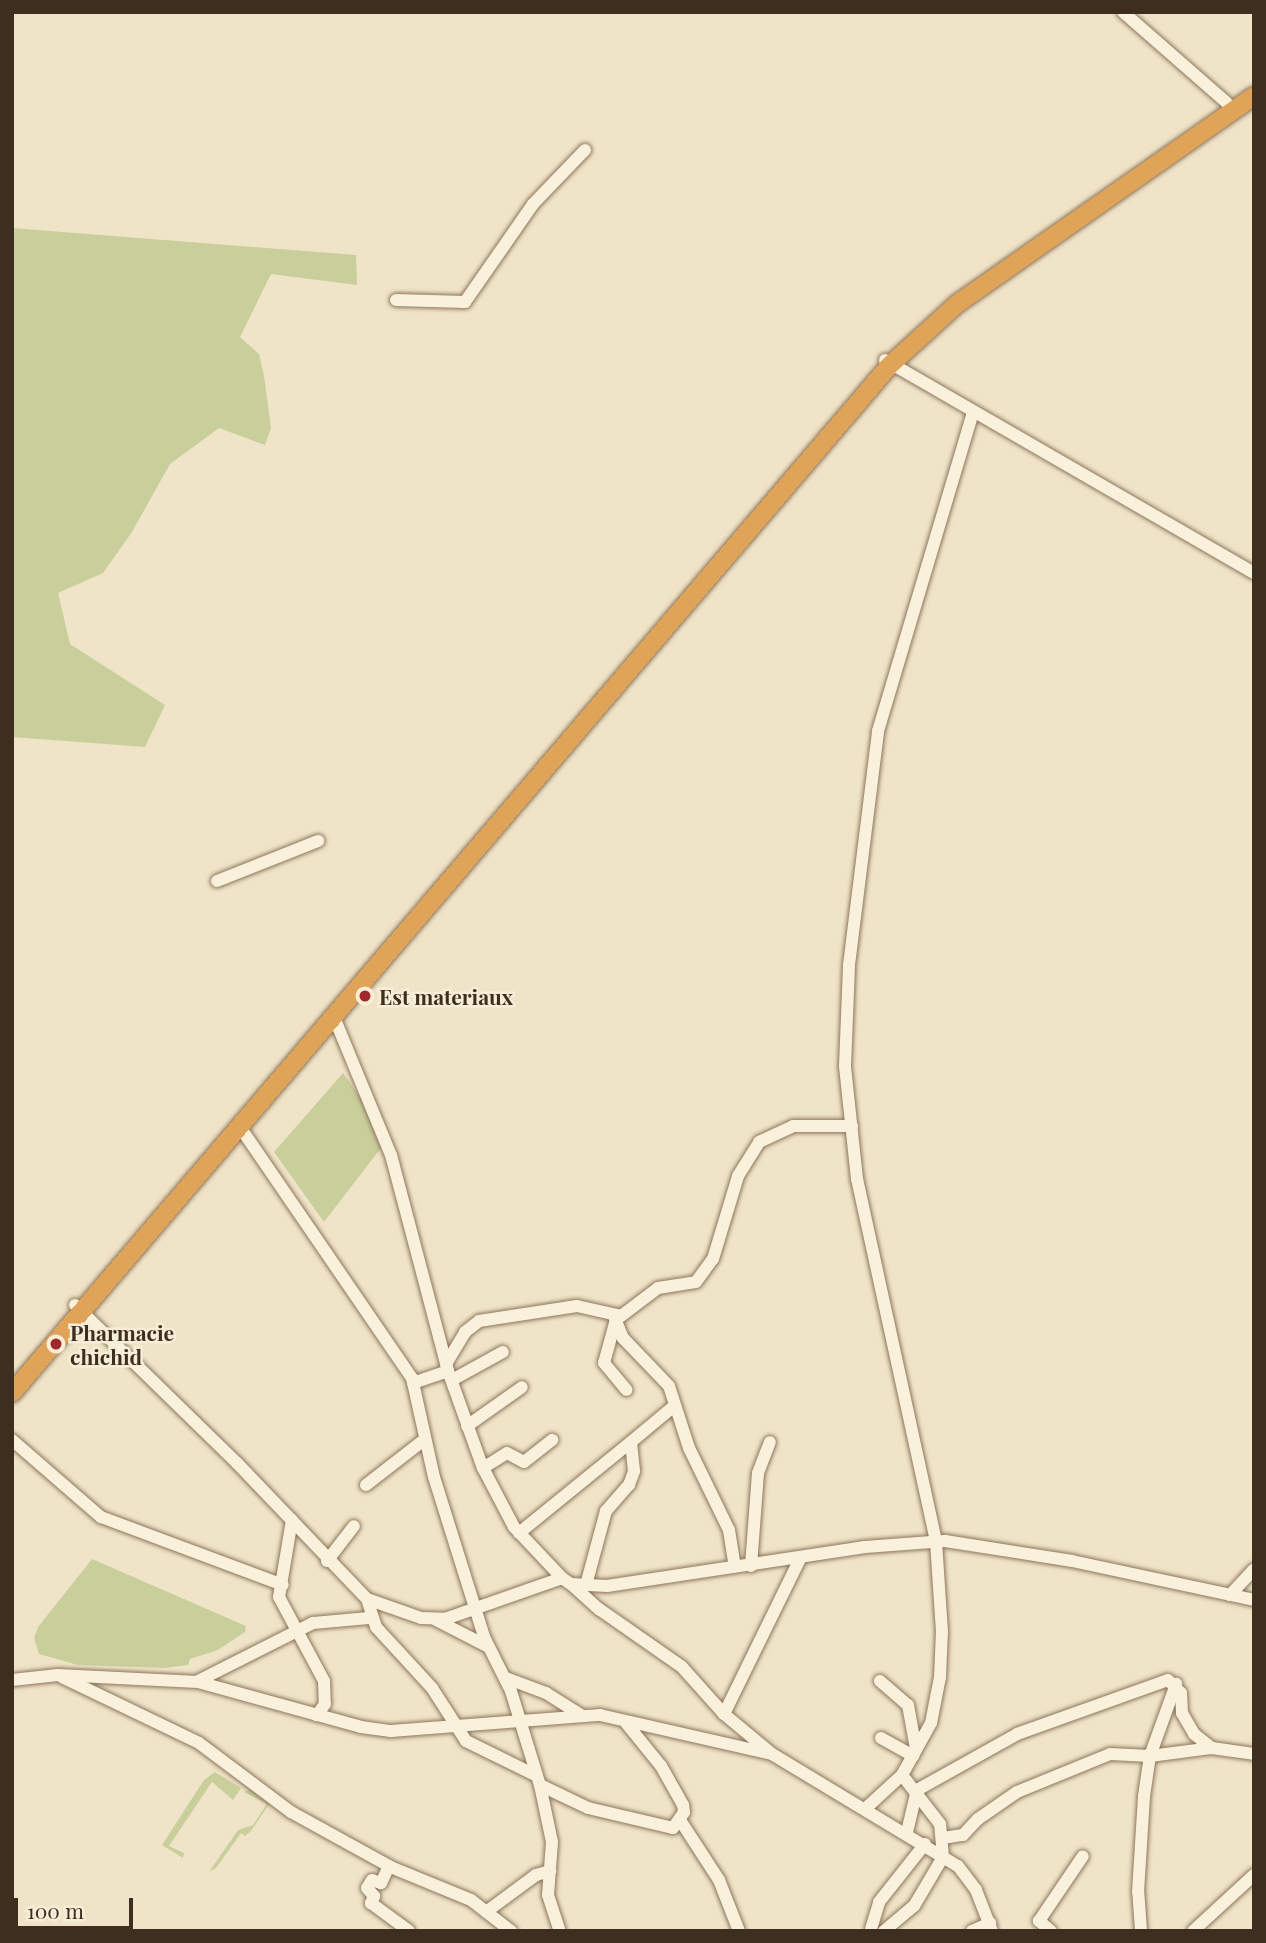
<!DOCTYPE html>
<html>
<head>
<meta charset="utf-8">
<style>
	body { margin:0 }
	#map { position:relative; width:1266px; height:1943px; overflow:hidden; background:#f0e4c8; font-family:"Playfair Display",serif }
	div>[style] { position:absolute }
	[style*='--x'] { left:calc(var(--x)*1px); top:calc(var(--y)*1px); width:calc(var(--w)*1px); rotate:calc(var(--a)*1deg) }
	.green>* { inset:0; background:#c9cf9b }
	.roads { filter:drop-shadow(0 0 2px #8d765c) drop-shadow(0 0 2px #8d765c) }
	.minor>* { height:12px; margin:-6px; padding:0 6px; transform-origin:6px; border-radius:6px; background:#faf1dc }
	.highway>* { height:18px; margin:-9px; padding:0 9px; transform-origin:9px; border-radius:9px; background:#e0a458 }
	.dots>* { width:19px; height:19px; translate:-50% -50%; box-sizing:border-box; border:4px solid #f7eed8; border-radius:50% }
	span { translate:-50% -50%; white-space:nowrap; text-align:center; line-height:1.15; -webkit-text-stroke:5px #f7eed8; paint-order:stroke }
	.poi-label { font-size:21px; color:#3d2e20; font-weight:700 }
	.left { translate:0 -50%; text-align:left }
	.frame { position:absolute; inset:0; border:14px solid #3d2e20; pointer-events:none }
	.scale { position:absolute; left:14px; top:1898px; width:119px; height:32px; box-sizing:border-box; border:4px solid #3d2e20; border-top:0; padding-left:9px; font-size:21px; line-height:24px; white-space:nowrap; color:#3d2e20; -webkit-text-stroke:5px #f7eed8; paint-order:stroke }
</style>
</head>
<body>
<div id="map">
	<div class="green">
		<div style="clip-path:polygon(12px 228px,356px 255px,357px 285px,271px 274px,240px 337px,259px 354px,264px 376px,271px 428px,265px 445px,219px 428px,170px 464px,132px 532px,103px 573px,58px 593px,70px 644px,165px 705px,145px 747px,12px 737px)"></div>
		<div style="clip-path:polygon(343px 1073px,362px 1100px,381px 1148px,324px 1222px,274px 1152px)"></div>
		<div style="clip-path:polygon(92px 1559px,246px 1626px,245px 1632px,218px 1650px,190px 1659px,188px 1665px,165px 1668px,78px 1665px,39px 1654px,34px 1638px,38px 1627px)"></div>
		<div style="clip-path:polygon(215px 1772px,241px 1788px,233px 1800px,212px 1782px,169px 1846px,184px 1853px,183px 1858px,162px 1845px,204px 1780px)"></div>
		<div style="clip-path:polygon(253px 1788px,270px 1803px,251px 1831px,245px 1836px,241px 1833px,216px 1868px,209px 1872px,238px 1830px,253px 1825px,267px 1804px,244px 1792px)"></div>
	</div>
	<div class="roads">
		<div class="minor">
			<div style="--x:1123;--y:12;--w:138;--a:41.2"></div>
			<div style="--x:396;--y:300;--w:69;--a:1.7"></div>
			<div style="--x:465;--y:302;--w:119;--a:-55.2"></div>
			<div style="--x:533;--y:204;--w:75;--a:-46.1"></div>
			<div style="--x:885;--y:360;--w:426;--a:30"></div>
			<div style="--x:217;--y:881;--w:109;--a:-21.6"></div>
			<div style="--x:334;--y:1017;--w:149;--a:67.6"></div>
			<div style="--x:391;--y:1155;--w:223;--a:75.2"></div>
			<div style="--x:448;--y:1371;--w:103;--a:70.2"></div>
			<div style="--x:483;--y:1468;--w:67;--a:62.3"></div>
			<div style="--x:514;--y:1527;--w:70;--a:46.7"></div>
			<div style="--x:562;--y:1578;--w:11;--a:34"></div>
			<div style="--x:571;--y:1584;--w:36;--a:3"></div>
			<div style="--x:607;--y:1586;--w:261;--a:-8.6"></div>
			<div style="--x:865;--y:1547;--w:80;--a:-4.3"></div>
			<div style="--x:945;--y:1541;--w:129;--a:8.9"></div>
			<div style="--x:1072;--y:1561;--w:186;--a:12.1"></div>
			<div style="--x:240;--y:1127;--w:304;--a:55.6"></div>
			<div style="--x:412;--y:1378;--w:101;--a:77.5"></div>
			<div style="--x:434;--y:1477;--w:168;--a:72.6"></div>
			<div style="--x:484;--y:1637;--w:60;--a:63.4"></div>
			<div style="--x:511;--y:1691;--w:98;--a:72.9"></div>
			<div style="--x:540;--y:1785;--w:58;--a:78.1"></div>
			<div style="--x:552;--y:1842;--w:53;--a:94.3"></div>
			<div style="--x:548;--y:1895;--w:38;--a:72"></div>
			<div style="--x:75;--y:1305;--w:226;--a:44.3"></div>
			<div style="--x:237;--y:1463;--w:188;--a:46.3"></div>
			<div style="--x:367;--y:1599;--w:57;--a:19.4"></div>
			<div style="--x:421;--y:1618;--w:24;--a:2"></div>
			<div style="--x:445;--y:1619;--w:124;--a:-19.3"></div>
			<div style="--x:614;--y:1316;--w:24;--a:68"></div>
			<div style="--x:623;--y:1338;--w:66;--a:46.2"></div>
			<div style="--x:669;--y:1386;--w:65;--a:72.1"></div>
			<div style="--x:689;--y:1448;--w:91;--a:64"></div>
			<div style="--x:729;--y:1530;--w:37;--a:81"></div>
			<div style="--x:615;--y:1323;--w:41;--a:105.4"></div>
			<div style="--x:604;--y:1363;--w:35;--a:50"></div>
			<div style="--x:446;--y:1364;--w:37;--a:-59"></div>
			<div style="--x:465;--y:1332;--w:18;--a:-38"></div>
			<div style="--x:479;--y:1321;--w:99;--a:-8.7"></div>
			<div style="--x:577;--y:1306;--w:45;--a:12.8"></div>
			<div style="--x:621;--y:1316;--w:46;--a:-37.1"></div>
			<div style="--x:658;--y:1288;--w:38;--a:-9"></div>
			<div style="--x:696;--y:1282;--w:29;--a:-54"></div>
			<div style="--x:713;--y:1259;--w:87;--a:-73.2"></div>
			<div style="--x:738;--y:1176;--w:40;--a:-58"></div>
			<div style="--x:759;--y:1142;--w:38;--a:-25"></div>
			<div style="--x:793;--y:1126;--w:59;--a:0"></div>
			<div style="--x:452;--y:1380;--w:58;--a:-28.8"></div>
			<div style="--x:413;--y:1383;--w:37;--a:-19"></div>
			<div style="--x:467;--y:1426;--w:67;--a:-35.3"></div>
			<div style="--x:12;--y:1440;--w:118;--a:40.9"></div>
			<div style="--x:101;--y:1517;--w:194;--a:20.5"></div>
			<div style="--x:483;--y:1468;--w:28;--a:-32"></div>
			<div style="--x:507;--y:1453;--w:19;--a:28"></div>
			<div style="--x:524;--y:1462;--w:36;--a:-38"></div>
			<div style="--x:366;--y:1485;--w:75;--a:-37.9"></div>
			<div style="--x:292;--y:1520;--w:78;--a:99.6"></div>
			<div style="--x:279;--y:1597;--w:95;--a:61.8"></div>
			<div style="--x:324;--y:1681;--w:23;--a:88"></div>
			<div style="--x:325;--y:1704;--w:14;--a:126"></div>
			<div style="--x:519;--y:1533;--w:144;--a:-39.1"></div>
			<div style="--x:327;--y:1561;--w:44;--a:-52.4"></div>
			<div style="--x:751;--y:1566;--w:93;--a:-85.7"></div>
			<div style="--x:758;--y:1473;--w:33;--a:-69"></div>
			<div style="--x:571;--y:1584;--w:38;--a:42"></div>
			<div style="--x:599;--y:1609;--w:101;--a:34.9"></div>
			<div style="--x:682;--y:1667;--w:63;--a:48.2"></div>
			<div style="--x:724;--y:1714;--w:62;--a:39.8"></div>
			<div style="--x:772;--y:1754;--w:217;--a:31.1"></div>
			<div style="--x:958;--y:1866;--w:30;--a:53"></div>
			<div style="--x:976;--y:1890;--w:44;--a:68.7"></div>
			<div style="--x:586;--y:1585;--w:77;--a:-74.9"></div>
			<div style="--x:606;--y:1511;--w:35;--a:-49"></div>
			<div style="--x:629;--y:1485;--w:15;--a:-70"></div>
			<div style="--x:634;--y:1471;--w:29;--a:-96"></div>
			<div style="--x:631;--y:1442;--w:55;--a:-39.8"></div>
			<div style="--x:1230;--y:1595;--w:35;--a:-47"></div>
			<div style="--x:367;--y:1599;--w:29;--a:72"></div>
			<div style="--x:376;--y:1627;--w:83;--a:47.4"></div>
			<div style="--x:432;--y:1688;--w:63;--a:57.3"></div>
			<div style="--x:466;--y:1741;--w:79;--a:26.2"></div>
			<div style="--x:436;--y:1620;--w:59;--a:27"></div>
			<div style="--x:62;--y:1677;--w:152;--a:25.7"></div>
			<div style="--x:199;--y:1743;--w:115;--a:36.9"></div>
			<div style="--x:291;--y:1812;--w:116;--a:28.8"></div>
			<div style="--x:393;--y:1868;--w:84;--a:22.3"></div>
			<div style="--x:471;--y:1900;--w:51;--a:37.8"></div>
			<div style="--x:506;--y:1678;--w:43;--a:20.6"></div>
			<div style="--x:546;--y:1693;--w:41;--a:32.2"></div>
			<div style="--x:12;--y:1680;--w:46;--a:-6.2"></div>
			<div style="--x:58;--y:1675;--w:140;--a:2.9"></div>
			<div style="--x:198;--y:1682;--w:169;--a:15.4"></div>
			<div style="--x:361;--y:1727;--w:30;--a:8"></div>
			<div style="--x:391;--y:1731;--w:210;--a:-4.4"></div>
			<div style="--x:600;--y:1715;--w:176;--a:12.8"></div>
			<div style="--x:198;--y:1681;--w:129;--a:-26.8"></div>
			<div style="--x:313;--y:1623;--w:56;--a:-5.1"></div>
			<div style="--x:880;--y:1681;--w:37;--a:41"></div>
			<div style="--x:908;--y:1705;--w:45;--a:79.7"></div>
			<div style="--x:724;--y:1714;--w:173;--a:-63.9"></div>
			<div style="--x:881;--y:1738;--w:37;--a:29"></div>
			<div style="--x:540;--y:1785;--w:53;--a:25.6"></div>
			<div style="--x:588;--y:1808;--w:87;--a:13.2"></div>
			<div style="--x:673;--y:1828;--w:19;--a:-55"></div>
			<div style="--x:684;--y:1812;--w:7;--a:-98"></div>
			<div style="--x:683;--y:1805;--w:45;--a:-119.4"></div>
			<div style="--x:661;--y:1766;--w:55;--a:-129.1"></div>
			<div style="--x:865;--y:1809;--w:50;--a:-42.6"></div>
			<div style="--x:902;--y:1775;--w:60;--a:-60.9"></div>
			<div style="--x:931;--y:1723;--w:47;--a:-78.9"></div>
			<div style="--x:940;--y:1677;--w:45;--a:-87.5"></div>
			<div style="--x:942;--y:1632;--w:91;--a:-93.8"></div>
			<div style="--x:936;--y:1541;--w:371;--a:-102.3"></div>
			<div style="--x:857;--y:1179;--w:114;--a:-96.1"></div>
			<div style="--x:845;--y:1066;--w:101;--a:-87.7"></div>
			<div style="--x:849;--y:965;--w:236;--a:-82.9"></div>
			<div style="--x:878;--y:731;--w:333;--a:-73.4"></div>
			<div style="--x:680;--y:1820;--w:72;--a:57"></div>
			<div style="--x:719;--y:1880;--w:55;--a:68.6"></div>
			<div style="--x:907;--y:1832;--w:43;--a:-76.6"></div>
			<div style="--x:917;--y:1790;--w:115;--a:-29.2"></div>
			<div style="--x:1017;--y:1734;--w:160;--a:-19.7"></div>
			<div style="--x:1168;--y:1680;--w:18;--a:45"></div>
			<div style="--x:1181;--y:1693;--w:20;--a:87"></div>
			<div style="--x:1182;--y:1713;--w:24;--a:60"></div>
			<div style="--x:1194;--y:1734;--w:23;--a:38"></div>
			<div style="--x:1212;--y:1748;--w:42;--a:8.1"></div>
			<div style="--x:943;--y:1838;--w:20;--a:-9"></div>
			<div style="--x:963;--y:1835;--w:22;--a:-47"></div>
			<div style="--x:978;--y:1819;--w:47;--a:-34.7"></div>
			<div style="--x:1017;--y:1792;--w:100;--a:-22.2"></div>
			<div style="--x:1110;--y:1754;--w:40;--a:2.9"></div>
			<div style="--x:1150;--y:1756;--w:63;--a:-7.4"></div>
			<div style="--x:389;--y:1866;--w:19;--a:115"></div>
			<div style="--x:381;--y:1883;--w:9;--a:-162"></div>
			<div style="--x:372;--y:1880;--w:9;--a:122"></div>
			<div style="--x:367;--y:1888;--w:11;--a:49"></div>
			<div style="--x:374;--y:1896;--w:8;--a:113"></div>
			<div style="--x:371;--y:1903;--w:47;--a:36.4"></div>
			<div style="--x:486;--y:1912;--w:62;--a:-36.5"></div>
			<div style="--x:536;--y:1875;--w:15;--a:-16"></div>
			<div style="--x:871;--y:1929;--w:28;--a:-73"></div>
			<div style="--x:879;--y:1902;--w:74;--a:-51.6"></div>
			<div style="--x:884;--y:1931;--w:39;--a:-40"></div>
			<div style="--x:914;--y:1906;--w:57;--a:-59.4"></div>
			<div style="--x:943;--y:1857;--w:33;--a:-95"></div>
			<div style="--x:940;--y:1824;--w:62;--a:-127.8"></div>
			<div style="--x:972;--y:1931;--w:20;--a:-24"></div>
			<div style="--x:1051;--y:1931;--w:16;--a:-140"></div>
			<div style="--x:1039;--y:1921;--w:78;--a:-55.9"></div>
			<div style="--x:1141;--y:1931;--w:39;--a:-94"></div>
			<div style="--x:1138;--y:1892;--w:96;--a:-86.4"></div>
			<div style="--x:1144;--y:1796;--w:40;--a:-81.5"></div>
			<div style="--x:1150;--y:1756;--w:77;--a:-70.1"></div>
			<div style="--x:1193;--y:1931;--w:83;--a:-42.6"></div>
		</div>
		<div class="highway">
			<div style="--x:12;--y:1393;--w:1352;--a:-49.5"></div>
			<div style="--x:890;--y:365;--w:91;--a:-42.3"></div>
			<div style="--x:957;--y:304;--w:363;--a:-35"></div>
		</div>
	</div>
	<div class="dots">
		<div style="left:365px;top:996px;background:#9e2a2b"></div>
		<div style="left:56px;top:1344px;background:#9e2a2b"></div>
	</div>
	<div class="poi-label">
		<span class="left" style="left:379px;top:996px">Est materiaux</span>
		<span class="left" style="left:70px;top:1344px">Pharmacie<br>chichid</span>
	</div>
	<div class="frame"></div>
	<div class="scale">100 m</div>
</div>
</body>
</html>
